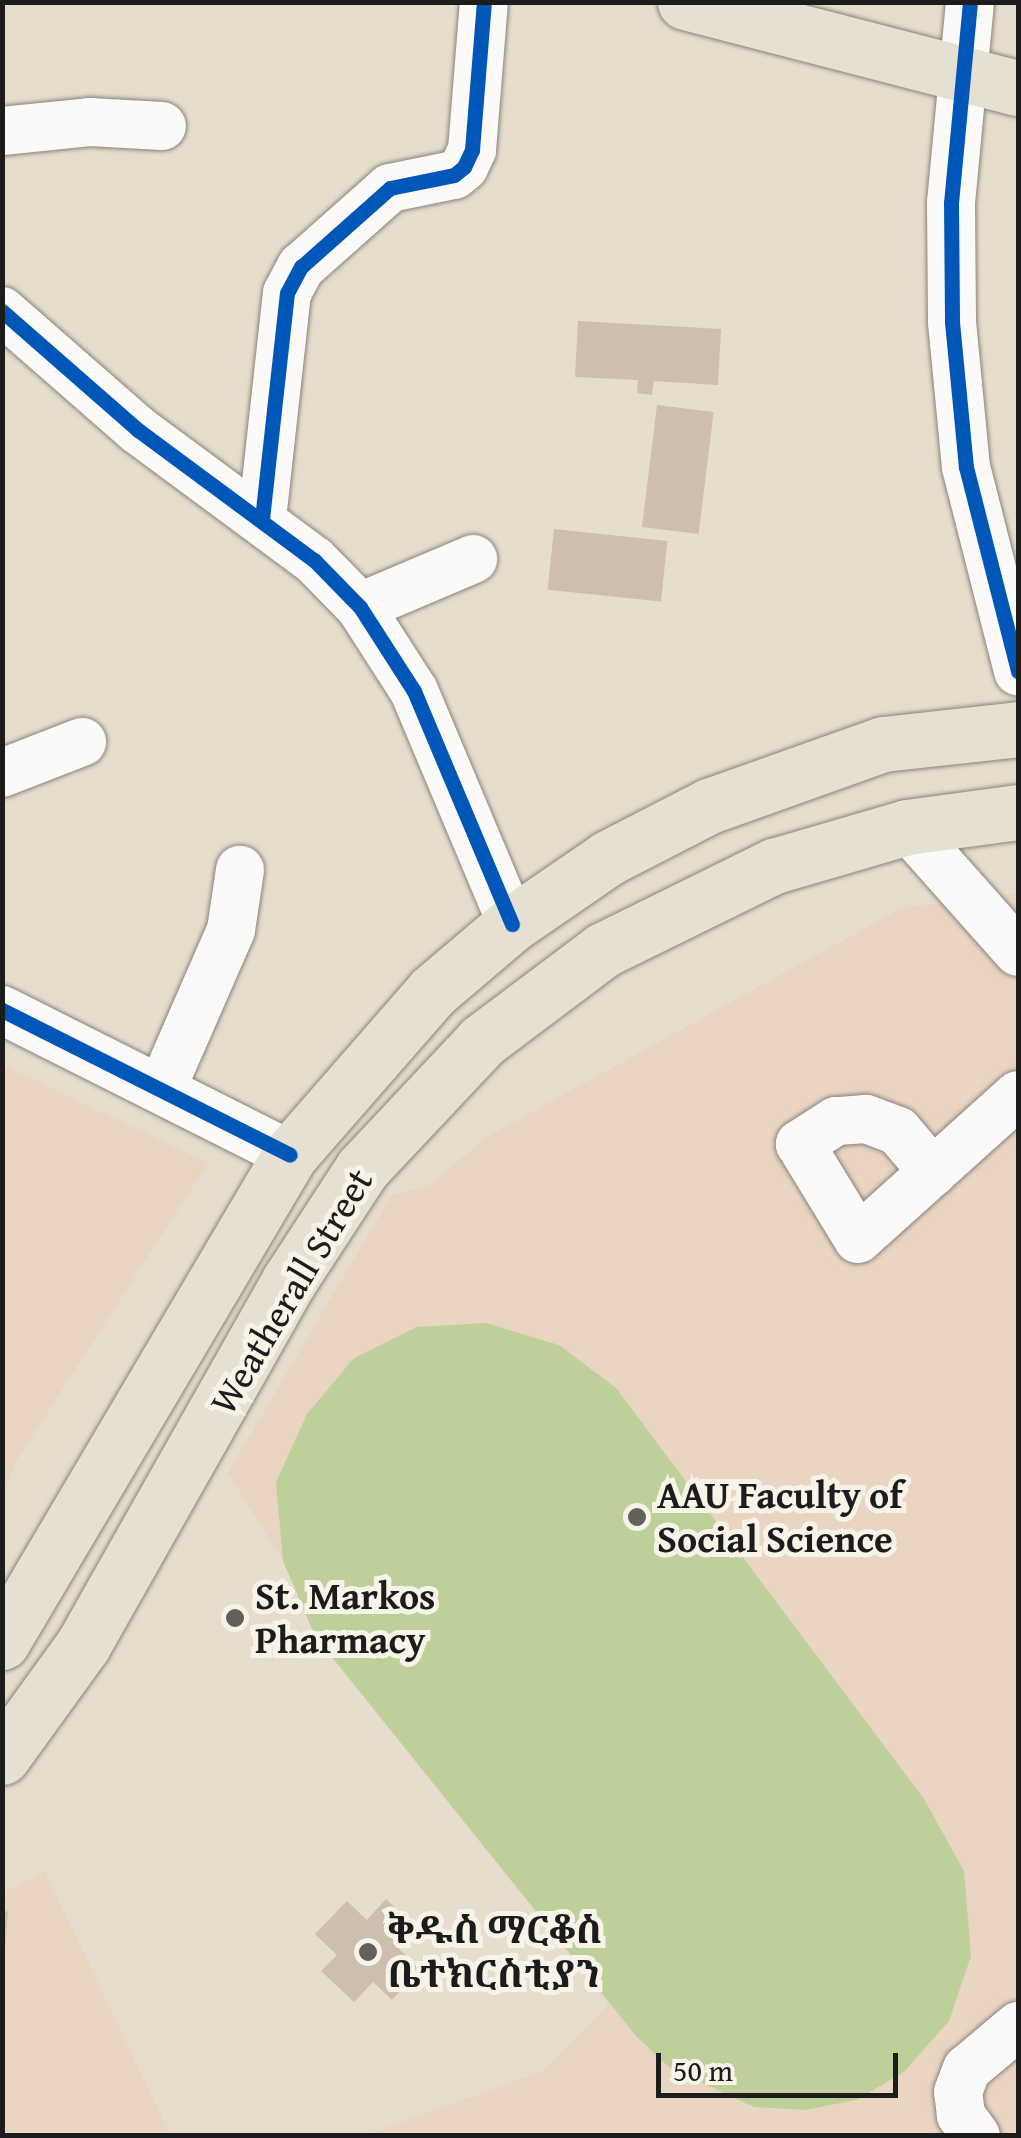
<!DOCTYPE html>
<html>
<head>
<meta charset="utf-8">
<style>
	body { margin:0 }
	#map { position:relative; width:1021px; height:2138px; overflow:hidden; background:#e7ddcd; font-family:"Gentium Book Plus","Noto Serif Ethiopic",serif }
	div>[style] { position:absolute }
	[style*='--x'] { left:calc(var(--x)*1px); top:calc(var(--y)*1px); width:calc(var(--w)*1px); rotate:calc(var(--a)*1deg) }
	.built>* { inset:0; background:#ead4c2 }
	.green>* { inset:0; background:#bed09a }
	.building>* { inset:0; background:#cdbeaf; transform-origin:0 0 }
	.roads { filter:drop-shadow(0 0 2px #88837a) drop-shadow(0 0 2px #88837a) }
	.minor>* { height:48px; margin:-24px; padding:0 24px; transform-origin:24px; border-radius:24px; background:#fbfaf8 }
	.major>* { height:55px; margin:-27.5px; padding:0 27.5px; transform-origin:27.5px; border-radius:27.5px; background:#e6e0d3 }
	.cycleway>* { height:15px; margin:-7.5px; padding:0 7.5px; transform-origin:7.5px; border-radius:7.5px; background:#0057b8 }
	.dots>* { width:28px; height:28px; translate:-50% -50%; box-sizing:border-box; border:5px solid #f7f3e8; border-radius:50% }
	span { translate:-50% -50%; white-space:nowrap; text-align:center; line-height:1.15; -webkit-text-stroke:10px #f7f3e8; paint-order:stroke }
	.street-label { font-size:38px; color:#1c1c1c }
	.poi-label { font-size:38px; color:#1c1c1c; font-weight:700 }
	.left { translate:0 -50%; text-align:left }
	.frame { position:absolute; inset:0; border:5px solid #1c1c1c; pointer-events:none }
	.scale { position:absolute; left:656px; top:2053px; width:242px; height:45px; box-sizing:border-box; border:5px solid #1c1c1c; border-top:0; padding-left:12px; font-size:30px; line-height:35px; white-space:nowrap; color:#1c1c1c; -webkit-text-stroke:8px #f7f3e8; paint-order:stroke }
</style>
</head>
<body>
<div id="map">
	<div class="built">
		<div style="clip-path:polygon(1018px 893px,1018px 2135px,366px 2135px,543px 2071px,609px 2003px,315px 1636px,283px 1561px,228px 1473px,391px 1196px,432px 1184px,485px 1138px,902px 908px)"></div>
		<div style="clip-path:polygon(3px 1065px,208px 1163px,17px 1460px,3px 1497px)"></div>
		<div style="clip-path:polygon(45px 1871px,170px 2135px,3px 2136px,3px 1892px)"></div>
	</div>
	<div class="green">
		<div style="clip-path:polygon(486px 1323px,559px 1345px,616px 1388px,924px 1799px,964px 1871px,971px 1956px,949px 2021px,904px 2072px,856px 2100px,805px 2110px,754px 2107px,670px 2068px,636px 2036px,315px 1636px,283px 1561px,276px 1482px,307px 1414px,354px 1358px,417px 1327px)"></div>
	</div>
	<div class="building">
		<div style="clip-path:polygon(578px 321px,721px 329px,718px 385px,654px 381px,652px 395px,637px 393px,638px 380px,575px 377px)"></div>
		<div style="left:657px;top:405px;width:57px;height:123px;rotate:7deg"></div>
		<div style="left:554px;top:529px;width:114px;height:61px;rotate:6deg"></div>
		<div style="clip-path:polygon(386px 1899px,417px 1929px,399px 1949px,420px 1969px,392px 2000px,373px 1982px,354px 2002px,321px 1971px,337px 1955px,315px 1934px,347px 1901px,367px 1920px)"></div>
		<div style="clip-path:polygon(8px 1911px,5px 1947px,2px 1947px,2px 1913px)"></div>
	</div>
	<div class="roads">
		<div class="minor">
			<div style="--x:970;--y:2;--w:202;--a:95.4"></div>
			<div style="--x:951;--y:203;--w:119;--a:89.5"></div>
			<div style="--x:952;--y:322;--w:146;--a:84.5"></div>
			<div style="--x:966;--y:467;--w:211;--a:75.7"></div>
			<div style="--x:2;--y:131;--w:88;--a:-5.8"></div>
			<div style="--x:90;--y:122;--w:72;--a:3.2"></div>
			<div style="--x:2;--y:311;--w:181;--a:41.2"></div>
			<div style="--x:138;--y:430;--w:219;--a:36.5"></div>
			<div style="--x:314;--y:560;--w:66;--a:45.6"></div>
			<div style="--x:360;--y:607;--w:100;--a:57.3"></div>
			<div style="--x:414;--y:691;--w:253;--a:67.2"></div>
			<div style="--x:262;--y:519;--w:227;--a:-83.7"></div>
			<div style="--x:287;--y:293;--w:30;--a:-62"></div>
			<div style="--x:301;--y:267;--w:119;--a:-41.6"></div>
			<div style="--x:390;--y:188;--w:65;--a:-11.5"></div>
			<div style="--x:454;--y:175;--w:13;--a:-39"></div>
			<div style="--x:464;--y:167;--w:19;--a:-65"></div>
			<div style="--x:472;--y:150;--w:148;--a:-85.4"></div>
			<div style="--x:360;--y:607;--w:123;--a:-23"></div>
			<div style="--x:2;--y:773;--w:86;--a:-21.2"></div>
			<div style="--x:907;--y:827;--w:167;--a:48.4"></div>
			<div style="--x:2;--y:1010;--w:322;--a:26.7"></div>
			<div style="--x:162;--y:1088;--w:172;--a:-66.4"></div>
			<div style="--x:231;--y:930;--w:61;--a:-81.5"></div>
			<div style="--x:933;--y:1172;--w:54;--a:-130.5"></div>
			<div style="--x:898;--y:1131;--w:34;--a:-159"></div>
			<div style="--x:866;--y:1119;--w:30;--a:176"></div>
			<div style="--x:836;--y:1121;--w:43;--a:147.4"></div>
			<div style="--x:800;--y:1144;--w:111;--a:58.6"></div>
			<div style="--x:858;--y:1239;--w:215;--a:-42"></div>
			<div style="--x:976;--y:2136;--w:26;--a:-126"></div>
			<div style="--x:961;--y:2115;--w:23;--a:-97"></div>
			<div style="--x:958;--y:2092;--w:25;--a:-69"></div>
			<div style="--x:967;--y:2069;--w:67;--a:-40.1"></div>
		</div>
		<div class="major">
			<div style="--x:685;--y:2;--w:344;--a:14.5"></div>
			<div style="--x:2;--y:1642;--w:566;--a:-59.4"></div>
			<div style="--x:290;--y:1155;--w:216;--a:-48.9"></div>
			<div style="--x:432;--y:992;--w:105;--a:-40.4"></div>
			<div style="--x:512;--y:924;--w:116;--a:-34.5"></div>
			<div style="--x:608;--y:858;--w:114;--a:-27.2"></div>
			<div style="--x:709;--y:806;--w:185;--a:-19.6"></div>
			<div style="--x:883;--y:744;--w:136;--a:-6.3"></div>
			<div style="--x:2;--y:1757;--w:138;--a:-54.1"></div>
			<div style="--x:83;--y:1645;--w:418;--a:-60.5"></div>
			<div style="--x:289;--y:1281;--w:134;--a:-56.9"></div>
			<div style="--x:362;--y:1169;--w:175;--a:-46.8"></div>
			<div style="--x:482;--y:1041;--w:151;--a:-36.9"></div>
			<div style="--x:603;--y:950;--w:191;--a:-26.2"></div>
			<div style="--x:774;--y:866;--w:139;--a:-16.3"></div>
			<div style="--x:907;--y:827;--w:112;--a:-7.7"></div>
		</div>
	</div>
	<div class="cycleway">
		<div style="--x:970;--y:2;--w:202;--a:95.4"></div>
		<div style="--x:951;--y:203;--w:119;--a:89.5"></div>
		<div style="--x:952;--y:322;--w:146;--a:84.5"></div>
		<div style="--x:966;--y:467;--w:211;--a:75.7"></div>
		<div style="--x:2;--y:311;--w:181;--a:41.2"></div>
		<div style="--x:138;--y:430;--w:219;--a:36.5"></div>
		<div style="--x:314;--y:560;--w:66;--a:45.6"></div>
		<div style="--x:360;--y:607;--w:100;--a:57.3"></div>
		<div style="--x:414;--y:691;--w:253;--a:67.2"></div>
		<div style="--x:262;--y:519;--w:227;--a:-83.7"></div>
		<div style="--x:287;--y:293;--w:30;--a:-62"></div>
		<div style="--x:301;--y:267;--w:119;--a:-41.6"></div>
		<div style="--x:390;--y:188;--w:65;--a:-11.5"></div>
		<div style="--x:454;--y:175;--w:13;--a:-39"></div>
		<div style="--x:464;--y:167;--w:19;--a:-65"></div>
		<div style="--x:472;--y:150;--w:148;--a:-85.4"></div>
		<div style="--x:2;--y:1010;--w:322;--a:26.7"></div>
	</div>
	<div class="dots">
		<div style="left:637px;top:1517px;background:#63605a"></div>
		<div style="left:235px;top:1618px;background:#63605a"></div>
		<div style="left:368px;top:1952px;background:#63605a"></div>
	</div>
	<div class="street-label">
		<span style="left:291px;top:1291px;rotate:-59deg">Weatherall Street</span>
	</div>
	<div class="poi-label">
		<span class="left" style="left:657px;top:1517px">AAU Faculty of<br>Social Science</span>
		<span class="left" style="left:255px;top:1618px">St. Markos<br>Pharmacy</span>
		<span class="left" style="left:388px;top:1952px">ቅዱስ ማርቆስ<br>ቤተክርስቲያን</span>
	</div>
	<div class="frame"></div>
	<div class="scale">50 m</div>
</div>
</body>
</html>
